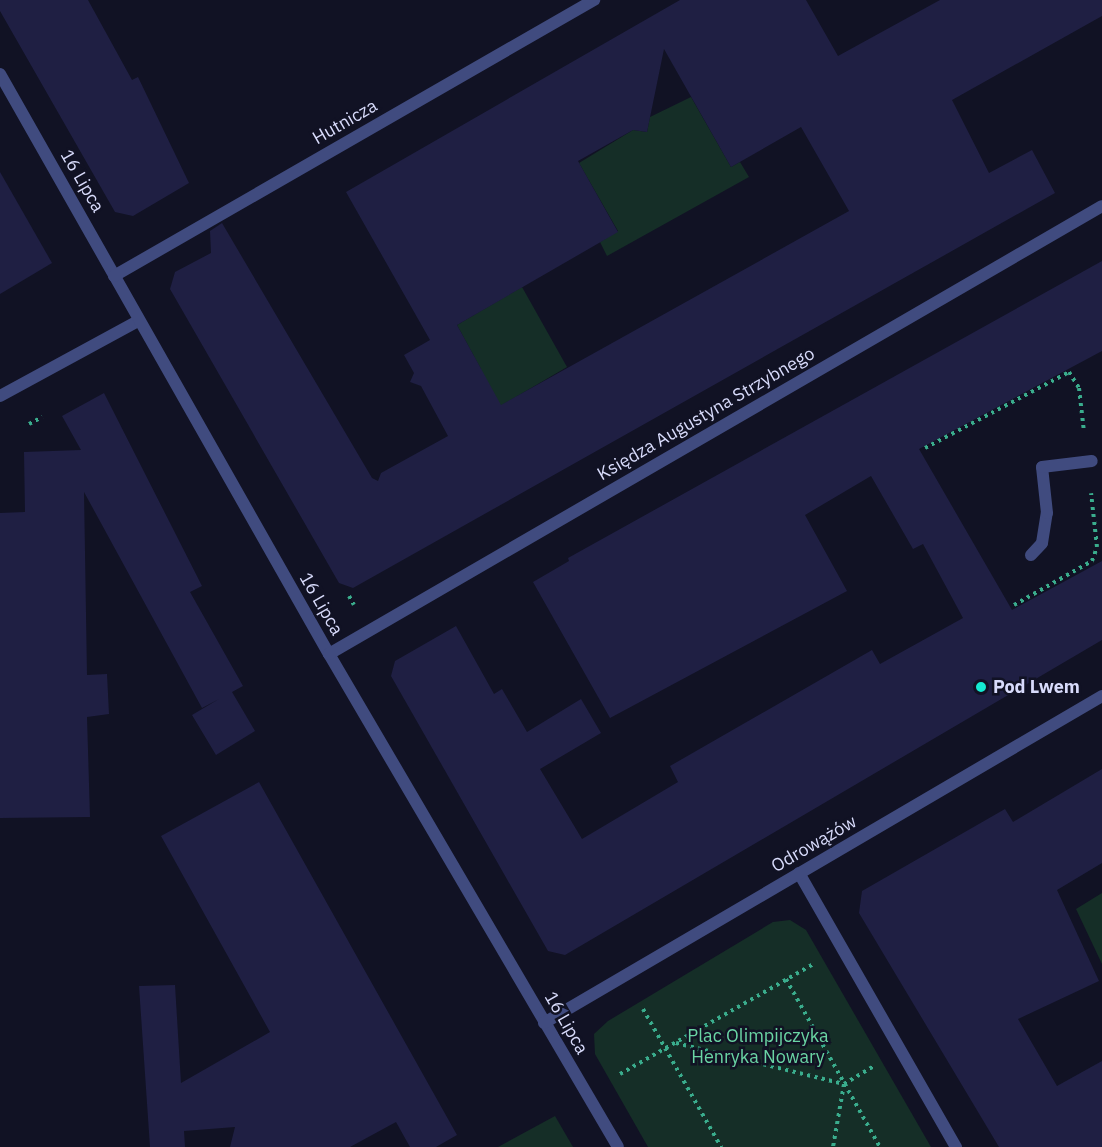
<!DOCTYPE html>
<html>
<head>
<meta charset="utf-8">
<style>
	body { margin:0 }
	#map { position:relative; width:1102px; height:1147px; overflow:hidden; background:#111224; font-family:"IBM Plex Sans",sans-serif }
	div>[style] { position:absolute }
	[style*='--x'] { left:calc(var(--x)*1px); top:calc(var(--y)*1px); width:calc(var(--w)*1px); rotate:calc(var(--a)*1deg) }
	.green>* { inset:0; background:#152e27 }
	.building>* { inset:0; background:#1f1f43 }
	.path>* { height:4px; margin-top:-2px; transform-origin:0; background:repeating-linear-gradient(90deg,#3aad8d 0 3px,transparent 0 7.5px) }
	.service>* { height:12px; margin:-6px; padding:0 6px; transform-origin:6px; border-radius:6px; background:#404b7f }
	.minor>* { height:12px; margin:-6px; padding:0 6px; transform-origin:6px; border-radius:6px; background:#404b7f }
	.dots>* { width:16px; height:16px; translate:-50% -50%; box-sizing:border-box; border:3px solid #111224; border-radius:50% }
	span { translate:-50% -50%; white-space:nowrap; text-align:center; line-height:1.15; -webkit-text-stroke:5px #111224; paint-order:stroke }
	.street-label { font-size:18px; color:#d8dbfb }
	.poi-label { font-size:18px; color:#d8dbfb; font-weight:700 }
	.left { translate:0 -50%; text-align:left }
	.park-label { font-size:18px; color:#6ad5a4 }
</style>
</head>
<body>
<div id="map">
	<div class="green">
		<div style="clip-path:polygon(691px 97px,731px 167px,740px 162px,749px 177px,607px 256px,600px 242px,618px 231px,579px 163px,633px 130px,647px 132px,650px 117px)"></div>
		<div style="clip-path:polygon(522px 287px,567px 367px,483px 416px,481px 369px,457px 325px)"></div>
		<div style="clip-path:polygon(1102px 893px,1102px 964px,1076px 909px)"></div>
		<div style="clip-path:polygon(790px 920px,806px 930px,931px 1147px,648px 1147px,595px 1054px,594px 1034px,608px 1021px,773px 922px)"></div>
		<div style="clip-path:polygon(555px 1116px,573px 1147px,498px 1147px)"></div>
	</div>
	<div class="building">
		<div style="clip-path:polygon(0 0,88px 0,132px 80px,138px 77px,189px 183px,133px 216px,115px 212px,0 11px)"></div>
		<div style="clip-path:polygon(evenodd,680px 0,806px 0,838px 56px,940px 0,1102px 0,1102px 16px,952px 100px,989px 173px,1032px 150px,1055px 193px,353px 588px,339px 583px,170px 289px,175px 272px,211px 253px,210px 231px,222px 223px,372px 478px,378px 481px,381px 473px,448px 436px,421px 386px,410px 382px,414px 373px,404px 355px,430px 340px,346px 192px,680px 0,664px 49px,731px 167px,801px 127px,849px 211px,501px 405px,457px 325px,618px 232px,578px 161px,633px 130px,647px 132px,664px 49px)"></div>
		<div style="clip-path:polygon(0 172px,52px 263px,0 294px)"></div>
		<div style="clip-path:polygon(1102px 261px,1102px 351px,919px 449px,1012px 610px,1102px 561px,1102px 640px,565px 955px,548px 951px,391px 676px,395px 661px,456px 626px,494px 694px,502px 689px,527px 732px,581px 699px,601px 733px,540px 769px,582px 839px,678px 782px,670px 766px,872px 650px,880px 664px,963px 618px,923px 544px,913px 549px,871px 476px,805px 515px,847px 591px,610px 718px,533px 582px,569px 561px,568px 558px)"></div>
		<div style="clip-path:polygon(104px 393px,202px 586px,190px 592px,243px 686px,232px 692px,255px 731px,216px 755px,192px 715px,219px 699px,202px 708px,84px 492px,87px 675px,107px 674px,109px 714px,87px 717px,90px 817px,0 818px,0 513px,25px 512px,24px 452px,81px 450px,62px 416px)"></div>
		<div style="clip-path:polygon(1102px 769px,1102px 863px,1057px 890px,1099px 981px,1018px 1019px,1057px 1086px,1102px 1061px,1102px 1147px,999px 1147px,859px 913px,862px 891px,1005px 809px,1013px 822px)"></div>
		<div style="clip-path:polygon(259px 782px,457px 1135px,436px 1147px,410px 1147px,396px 1122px,350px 1147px,230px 1147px,235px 1127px,184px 1131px,185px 1147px,150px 1147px,139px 986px,175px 985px,181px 1083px,270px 1032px,161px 836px)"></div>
	</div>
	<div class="path">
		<div style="--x:29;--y:424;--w:15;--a:-28"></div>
		<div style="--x:925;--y:448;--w:163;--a:-27.8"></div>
		<div style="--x:1069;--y:372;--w:19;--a:58"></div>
		<div style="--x:1079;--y:388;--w:44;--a:83.5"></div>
		<div style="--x:349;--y:596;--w:10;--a:61"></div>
		<div style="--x:1014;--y:605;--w:90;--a:-29.4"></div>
		<div style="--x:1092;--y:561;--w:15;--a:-70"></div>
		<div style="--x:1097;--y:547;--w:54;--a:-96.3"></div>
		<div style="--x:786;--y:979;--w:193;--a:60.8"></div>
		<div style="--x:643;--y:1009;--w:159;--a:60.5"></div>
		<div style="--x:676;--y:1043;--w:173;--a:13.7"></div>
		<div style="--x:844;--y:1084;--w:64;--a:99.9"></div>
		<div style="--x:620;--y:1074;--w:224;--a:-29.6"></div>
		<div style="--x:844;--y:1084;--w:35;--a:-31"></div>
	</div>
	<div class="service">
		<div style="--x:0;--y:396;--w:157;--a:-28.5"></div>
		<div style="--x:1031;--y:555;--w:16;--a:-47"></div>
		<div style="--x:1042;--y:543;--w:30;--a:-81"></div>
		<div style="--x:1047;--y:513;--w:46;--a:-96.2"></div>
		<div style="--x:1042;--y:467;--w:50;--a:-6.8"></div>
	</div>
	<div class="minor">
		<div style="--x:0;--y:74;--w:667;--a:60.44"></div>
		<div style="--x:329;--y:654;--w:571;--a:59.62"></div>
		<div style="--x:114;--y:276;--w:554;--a:-29.9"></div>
		<div style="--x:329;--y:654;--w:893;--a:-30.09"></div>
		<div style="--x:799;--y:873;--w:316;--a:60.2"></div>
		<div style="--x:544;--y:1023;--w:647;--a:-30.37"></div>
	</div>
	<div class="dots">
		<div style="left:981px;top:687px;background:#15ead2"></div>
	</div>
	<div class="street-label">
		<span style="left:345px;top:122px;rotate:-30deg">Hutnicza</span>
		<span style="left:82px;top:181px;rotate:60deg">16 Lipca</span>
		<span style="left:706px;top:414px;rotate:-30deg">Księdza Augustyna Strzybnego</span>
		<span style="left:321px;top:604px;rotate:60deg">16 Lipca</span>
		<span style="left:814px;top:844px;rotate:-30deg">Odrowążów</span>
		<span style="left:566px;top:1023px;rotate:60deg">16 Lipca</span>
	</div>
	<div class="poi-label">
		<span class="left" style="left:993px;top:687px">Pod Lwem</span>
	</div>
	<div class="park-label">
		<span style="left:758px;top:1047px">Plac Olimpijczyka<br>Henryka Nowary</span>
	</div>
</div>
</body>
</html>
